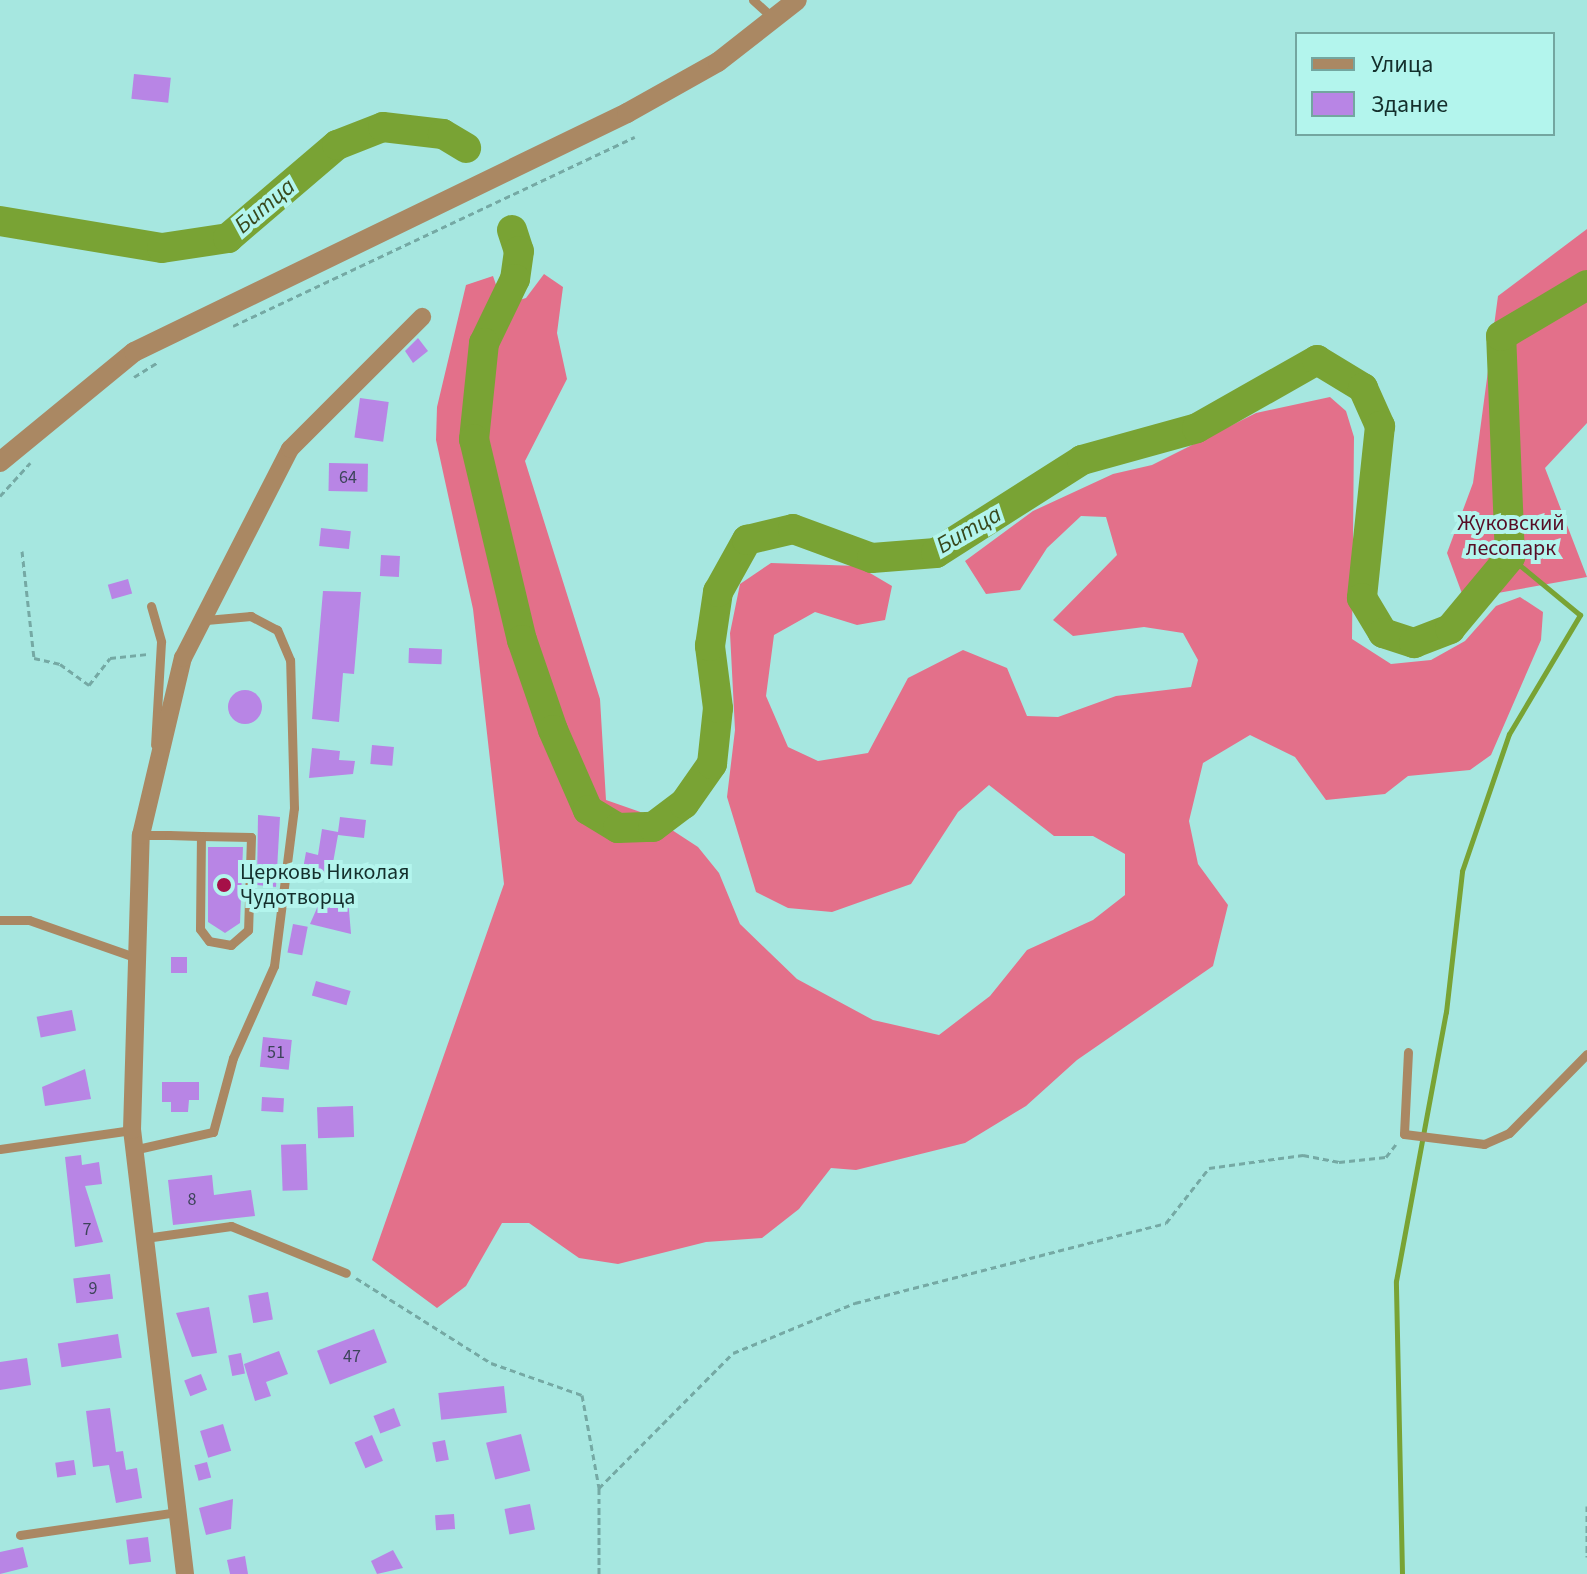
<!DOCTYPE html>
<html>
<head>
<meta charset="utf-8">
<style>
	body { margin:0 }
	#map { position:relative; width:1587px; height:1574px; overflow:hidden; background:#a6e7e0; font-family:"Source Sans 3",sans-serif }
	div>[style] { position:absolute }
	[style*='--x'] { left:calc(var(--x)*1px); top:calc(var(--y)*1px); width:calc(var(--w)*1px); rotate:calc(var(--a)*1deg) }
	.forest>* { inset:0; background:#e3708a }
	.stream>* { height:5px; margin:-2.5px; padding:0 2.5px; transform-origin:2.5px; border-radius:2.5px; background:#79a334 }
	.river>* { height:30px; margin:-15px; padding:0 15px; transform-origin:15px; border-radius:15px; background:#79a334 }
	.building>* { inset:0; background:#b885e5; transform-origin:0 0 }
	.round { border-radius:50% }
	.path>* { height:3px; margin-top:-1.5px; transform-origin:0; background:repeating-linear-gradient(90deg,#75a9a4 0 6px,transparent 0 10px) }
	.service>* { height:9px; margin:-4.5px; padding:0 4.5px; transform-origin:4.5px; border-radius:4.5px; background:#aa8863 }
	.minor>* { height:18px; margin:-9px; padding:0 9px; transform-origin:9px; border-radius:9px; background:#aa8863 }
	.tertiary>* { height:20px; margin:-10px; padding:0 10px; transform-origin:10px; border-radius:10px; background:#aa8863 }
	.dots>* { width:22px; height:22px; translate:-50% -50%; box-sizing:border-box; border:4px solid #b3f5ed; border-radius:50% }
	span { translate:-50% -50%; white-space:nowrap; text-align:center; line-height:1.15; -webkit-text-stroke:8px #b3f5ed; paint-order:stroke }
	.number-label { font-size:18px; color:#3d445a }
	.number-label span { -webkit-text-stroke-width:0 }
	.park-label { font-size:22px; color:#570d25 }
	.poi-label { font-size:22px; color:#142f2c }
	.left { translate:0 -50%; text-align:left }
	.water-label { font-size:24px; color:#38491d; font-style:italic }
	.legend { position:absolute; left:1295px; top:32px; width:260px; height:104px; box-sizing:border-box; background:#b3f5ed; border:2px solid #73a6a0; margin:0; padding:10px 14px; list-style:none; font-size:24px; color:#142f2c }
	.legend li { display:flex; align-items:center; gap:16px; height:40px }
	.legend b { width:40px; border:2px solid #73a6a0 }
</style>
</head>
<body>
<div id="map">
	<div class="forest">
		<div style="clip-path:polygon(1587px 229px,1587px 423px,1545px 468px,1587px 577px,1464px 599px,1447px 553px,1473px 483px,1498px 296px)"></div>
		<div style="clip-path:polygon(544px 274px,563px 287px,557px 333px,567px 379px,525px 461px,600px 699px,606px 800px,649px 815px,698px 847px,719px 873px,740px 924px,797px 979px,873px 1020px,939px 1035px,990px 996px,1027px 950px,1093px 920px,1125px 895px,1125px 854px,1093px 836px,1054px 836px,989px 785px,958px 812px,911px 884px,832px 912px,788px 908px,756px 892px,727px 797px,735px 730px,730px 633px,740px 584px,771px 563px,858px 566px,892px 586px,885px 620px,857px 625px,815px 612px,774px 635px,766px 696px,788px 747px,818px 761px,868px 753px,908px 678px,963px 650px,1007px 668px,1027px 716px,1058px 717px,1116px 696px,1191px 687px,1198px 660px,1183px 633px,1144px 627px,1073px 636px,1053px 620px,1117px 555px,1106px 517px,1081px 516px,1047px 548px,1020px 590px,986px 594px,965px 561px,1033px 511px,1113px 474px,1152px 465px,1256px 413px,1330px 397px,1346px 411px,1354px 437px,1352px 639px,1391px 664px,1431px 660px,1465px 641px,1496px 606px,1520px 597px,1543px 612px,1541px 640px,1491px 755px,1470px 770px,1408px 776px,1385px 794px,1326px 800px,1295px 757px,1250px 735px,1203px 763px,1189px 821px,1198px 864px,1228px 905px,1213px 966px,1077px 1060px,1026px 1106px,965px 1143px,856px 1170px,831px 1168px,799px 1209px,762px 1238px,706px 1242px,618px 1264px,579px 1258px,529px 1223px,502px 1223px,466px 1286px,437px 1308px,372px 1260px,504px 884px,473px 609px,436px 440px,437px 407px,466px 285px,493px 276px,503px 305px,526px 298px)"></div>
	</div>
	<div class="stream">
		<div style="--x:1402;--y:1574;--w:293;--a:-91.2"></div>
		<div style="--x:1396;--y:1281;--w:274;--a:-79.5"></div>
		<div style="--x:1446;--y:1012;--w:142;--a:-83.5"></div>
		<div style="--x:1462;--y:871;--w:145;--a:-71.1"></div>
		<div style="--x:1509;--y:734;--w:139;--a:-59.2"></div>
		<div style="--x:1580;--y:615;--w:91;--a:-140.4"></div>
	</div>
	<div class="river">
		<div style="--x:0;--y:221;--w:164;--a:9.5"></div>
		<div style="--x:162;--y:248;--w:67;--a:-8.6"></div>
		<div style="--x:228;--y:238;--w:143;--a:-40.5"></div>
		<div style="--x:337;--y:145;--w:49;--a:-21.4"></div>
		<div style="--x:383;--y:127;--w:60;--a:6.7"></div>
		<div style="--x:443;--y:134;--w:27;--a:31"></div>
		<div style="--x:512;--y:230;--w:22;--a:72"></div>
		<div style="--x:519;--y:251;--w:28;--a:98"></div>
		<div style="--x:515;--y:279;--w:71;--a:115.8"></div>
		<div style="--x:484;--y:343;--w:97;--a:95.9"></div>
		<div style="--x:474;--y:439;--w:207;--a:76.6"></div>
		<div style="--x:522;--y:640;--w:95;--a:71"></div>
		<div style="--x:553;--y:730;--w:87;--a:66.4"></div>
		<div style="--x:588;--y:810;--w:35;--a:31"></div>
		<div style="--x:618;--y:828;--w:35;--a:-2"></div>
		<div style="--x:653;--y:827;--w:39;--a:-37"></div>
		<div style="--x:684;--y:804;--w:49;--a:-55"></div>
		<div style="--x:712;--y:764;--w:56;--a:-83.9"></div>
		<div style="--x:718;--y:708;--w:63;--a:-97.4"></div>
		<div style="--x:710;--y:646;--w:55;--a:-81.6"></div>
		<div style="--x:718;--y:592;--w:60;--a:-60.9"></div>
		<div style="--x:747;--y:540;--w:47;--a:-13.4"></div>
		<div style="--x:793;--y:529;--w:84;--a:20.2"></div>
		<div style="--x:872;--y:558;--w:64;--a:-4.5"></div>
		<div style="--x:936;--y:553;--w:173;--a:-32.5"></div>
		<div style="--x:1082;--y:460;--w:119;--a:-15.5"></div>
		<div style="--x:1197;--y:428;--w:138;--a:-29.5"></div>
		<div style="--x:1317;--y:360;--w:54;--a:31.3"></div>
		<div style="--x:1363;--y:388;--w:42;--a:65.9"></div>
		<div style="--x:1380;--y:426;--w:173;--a:96"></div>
		<div style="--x:1362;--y:598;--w:41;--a:59"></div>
		<div style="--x:1383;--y:633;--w:33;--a:18"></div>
		<div style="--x:1414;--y:643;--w:39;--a:-21"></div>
		<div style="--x:1450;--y:629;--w:94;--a:-50.2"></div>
		<div style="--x:1510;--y:557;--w:221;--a:-92.3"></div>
		<div style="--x:1501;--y:336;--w:100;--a:-30.7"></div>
	</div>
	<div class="building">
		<div style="left:134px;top:74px;width:37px;height:25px;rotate:6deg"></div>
		<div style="clip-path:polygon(418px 338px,428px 351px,413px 363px,405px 351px)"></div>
		<div style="left:360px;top:398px;width:29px;height:40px;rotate:8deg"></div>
		<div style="left:329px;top:463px;width:39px;height:28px;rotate:1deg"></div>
		<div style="left:321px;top:528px;width:30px;height:18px;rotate:6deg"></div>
		<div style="left:381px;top:555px;width:19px;height:21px;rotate:3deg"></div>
		<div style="left:128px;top:579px;width:15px;height:21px;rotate:74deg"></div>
		<div style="clip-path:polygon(323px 591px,361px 592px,354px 674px,343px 673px,339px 722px,312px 719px)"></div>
		<div style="left:409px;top:648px;width:33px;height:15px;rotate:2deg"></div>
		<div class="round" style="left:228px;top:690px;width:34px;height:34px"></div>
		<div style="left:372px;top:745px;width:22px;height:19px;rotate:5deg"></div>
		<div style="clip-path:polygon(312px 748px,340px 751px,339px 760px,355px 761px,353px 774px,309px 778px)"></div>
		<div style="clip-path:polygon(258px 815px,280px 817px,276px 887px,257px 885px)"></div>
		<div style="clip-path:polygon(340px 817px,366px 820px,364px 838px,338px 835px,331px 874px,303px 869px,306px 852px,318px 855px,322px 829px,338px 832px)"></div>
		<div style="clip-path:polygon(208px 847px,243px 847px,240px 923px,225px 933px,208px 922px)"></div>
		<div style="clip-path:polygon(324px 892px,348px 898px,351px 934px,310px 924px)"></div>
		<div style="left:293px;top:924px;width:15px;height:29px;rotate:11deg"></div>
		<div style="left:171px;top:957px;width:16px;height:16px"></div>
		<div style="left:316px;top:981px;width:36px;height:15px;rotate:16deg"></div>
		<div style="left:72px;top:1010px;width:21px;height:36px;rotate:79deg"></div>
		<div style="left:263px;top:1037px;width:29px;height:30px;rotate:6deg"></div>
		<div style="clip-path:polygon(85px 1069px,91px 1099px,45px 1106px,42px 1087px)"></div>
		<div style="clip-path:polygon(162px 1082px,199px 1082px,199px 1100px,189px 1100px,188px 1112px,171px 1112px,171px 1102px,162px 1102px)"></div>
		<div style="left:262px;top:1097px;width:22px;height:14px;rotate:3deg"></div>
		<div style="left:353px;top:1106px;width:31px;height:36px;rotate:88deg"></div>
		<div style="left:306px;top:1144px;width:46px;height:25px;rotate:88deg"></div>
		<div style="clip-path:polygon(81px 1155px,82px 1165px,99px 1162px,102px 1184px,85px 1186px,103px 1242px,75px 1247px,65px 1157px)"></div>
		<div style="clip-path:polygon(212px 1175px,214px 1195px,251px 1190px,255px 1216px,173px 1225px,168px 1180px)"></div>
		<div style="left:110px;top:1274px;width:25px;height:37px;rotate:83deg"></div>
		<div style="left:268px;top:1292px;width:28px;height:20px;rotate:80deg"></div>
		<div style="clip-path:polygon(209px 1307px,217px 1353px,192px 1357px,176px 1313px)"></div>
		<div style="left:374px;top:1329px;width:36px;height:61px;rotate:69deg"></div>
		<div style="left:118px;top:1334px;width:24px;height:61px;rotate:81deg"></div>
		<div style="clip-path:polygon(279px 1351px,288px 1374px,266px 1382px,271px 1396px,255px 1401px,244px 1364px)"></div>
		<div style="left:241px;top:1353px;width:21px;height:13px;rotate:79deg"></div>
		<div style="clip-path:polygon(27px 1358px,31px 1385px,0 1390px,0 1362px)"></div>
		<div style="left:201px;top:1374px;width:17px;height:18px;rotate:69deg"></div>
		<div style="left:504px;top:1386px;width:27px;height:66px;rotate:84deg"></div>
		<div style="clip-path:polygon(110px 1408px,116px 1452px,123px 1451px,126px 1470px,137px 1468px,142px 1498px,116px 1503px,109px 1465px,93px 1467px,86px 1411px)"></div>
		<div style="left:394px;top:1408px;width:19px;height:22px;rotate:69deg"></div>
		<div style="left:223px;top:1424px;width:28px;height:24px;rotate:73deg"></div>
		<div style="left:521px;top:1434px;width:38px;height:36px;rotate:76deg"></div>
		<div style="left:372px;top:1435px;width:28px;height:19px;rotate:67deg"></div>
		<div style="left:445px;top:1440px;width:20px;height:13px;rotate:79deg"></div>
		<div style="left:74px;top:1460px;width:15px;height:19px;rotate:82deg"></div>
		<div style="left:207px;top:1462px;width:16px;height:13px;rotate:75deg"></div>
		<div style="clip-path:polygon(233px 1499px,231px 1529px,206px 1535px,199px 1508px)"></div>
		<div style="left:530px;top:1504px;width:26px;height:26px;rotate:79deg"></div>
		<div style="left:454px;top:1514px;width:15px;height:19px;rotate:86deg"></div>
		<div style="left:148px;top:1537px;width:25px;height:22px;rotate:83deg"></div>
		<div style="clip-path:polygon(23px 1547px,28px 1567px,0 1574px,0 1552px)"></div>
		<div style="clip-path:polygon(393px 1550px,403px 1568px,377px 1574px,371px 1561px)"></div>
		<div style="clip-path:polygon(245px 1556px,248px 1574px,230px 1574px,227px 1560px)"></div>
	</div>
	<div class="path">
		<div style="--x:233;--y:326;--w:444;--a:-25.2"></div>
		<div style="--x:134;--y:377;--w:28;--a:-32"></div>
		<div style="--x:0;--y:496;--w:45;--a:-47.7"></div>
		<div style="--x:22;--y:551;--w:108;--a:83.6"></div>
		<div style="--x:34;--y:658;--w:27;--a:13"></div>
		<div style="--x:60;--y:664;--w:36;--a:36"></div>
		<div style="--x:89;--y:685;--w:34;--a:-52"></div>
		<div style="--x:110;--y:658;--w:37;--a:-6"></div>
		<div style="--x:356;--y:1278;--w:160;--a:32.2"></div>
		<div style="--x:491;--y:1363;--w:96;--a:19.4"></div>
		<div style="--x:582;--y:1395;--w:95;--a:79.6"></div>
		<div style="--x:599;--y:1488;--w:86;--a:90"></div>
		<div style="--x:599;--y:1488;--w:190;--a:-45.2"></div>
		<div style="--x:733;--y:1353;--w:132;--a:-22.3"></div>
		<div style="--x:855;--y:1303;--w:321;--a:-14.4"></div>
		<div style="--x:1166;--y:1223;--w:70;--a:-52"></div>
		<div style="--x:1209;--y:1168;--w:95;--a:-7.9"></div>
		<div style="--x:1303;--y:1155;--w:37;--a:11"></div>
		<div style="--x:1339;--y:1162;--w:47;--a:-6.1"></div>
		<div style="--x:1386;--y:1157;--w:16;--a:-52"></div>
		<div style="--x:1587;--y:1506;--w:51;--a:90"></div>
	</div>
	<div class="service">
		<div style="--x:753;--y:0;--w:28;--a:42"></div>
		<div style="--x:151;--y:606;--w:37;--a:74"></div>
		<div style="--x:161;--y:642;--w:103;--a:93.3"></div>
		<div style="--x:141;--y:835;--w:28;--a:0"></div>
		<div style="--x:169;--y:835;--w:32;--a:2"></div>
		<div style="--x:201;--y:836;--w:50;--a:1.1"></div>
		<div style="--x:251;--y:837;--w:93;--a:91.8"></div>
		<div style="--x:248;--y:930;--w:23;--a:139"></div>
		<div style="--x:231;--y:945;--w:22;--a:-170"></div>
		<div style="--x:209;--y:941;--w:15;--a:-127"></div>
		<div style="--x:200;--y:929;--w:93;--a:-89.4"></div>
		<div style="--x:0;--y:920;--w:29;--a:0"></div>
		<div style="--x:29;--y:920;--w:114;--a:19.4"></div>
		<div style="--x:1408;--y:1052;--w:82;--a:92.8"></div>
		<div style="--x:1404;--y:1134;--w:81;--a:7.1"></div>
		<div style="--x:1484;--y:1144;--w:27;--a:-24"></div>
		<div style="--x:1509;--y:1133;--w:111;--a:-45.4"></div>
		<div style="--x:0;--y:1149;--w:133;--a:-8.2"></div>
		<div style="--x:133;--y:1150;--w:82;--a:-12.7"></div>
		<div style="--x:213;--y:1132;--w:77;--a:-74.9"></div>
		<div style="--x:233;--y:1058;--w:101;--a:-66"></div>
		<div style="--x:274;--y:966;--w:159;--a:-82.8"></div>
		<div style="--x:294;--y:808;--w:148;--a:-91.5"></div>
		<div style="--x:290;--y:660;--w:33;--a:-113"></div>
		<div style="--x:277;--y:630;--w:30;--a:-152"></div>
		<div style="--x:251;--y:616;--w:45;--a:174.9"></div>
		<div style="--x:145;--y:1238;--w:87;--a:-7.9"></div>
		<div style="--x:231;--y:1226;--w:124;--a:22.2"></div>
		<div style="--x:20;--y:1535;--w:160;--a:-8.3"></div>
	</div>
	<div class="minor">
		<div style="--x:185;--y:1574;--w:447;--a:-96.8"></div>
		<div style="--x:132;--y:1130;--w:295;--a:-88.3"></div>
		<div style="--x:141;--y:835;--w:182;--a:-76.7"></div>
		<div style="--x:183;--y:658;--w:235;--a:-62.9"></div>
		<div style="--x:290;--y:449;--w:187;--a:-45"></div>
	</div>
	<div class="tertiary">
		<div style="--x:0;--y:462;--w:173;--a:-39.4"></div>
		<div style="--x:134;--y:352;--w:548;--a:-25.86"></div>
		<div style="--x:627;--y:113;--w:104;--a:-29.3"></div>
		<div style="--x:718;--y:62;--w:100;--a:-38.1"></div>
	</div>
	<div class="dots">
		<div style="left:224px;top:885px;background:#a61048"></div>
	</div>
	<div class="number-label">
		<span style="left:348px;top:478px">64</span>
		<span style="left:276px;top:1053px">51</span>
		<span style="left:192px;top:1200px">8</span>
		<span style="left:87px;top:1230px">7</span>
		<span style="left:93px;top:1289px">9</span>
		<span style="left:352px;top:1357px">47</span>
	</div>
	<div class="park-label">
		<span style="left:1511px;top:536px">Жуковский<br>лесопарк</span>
	</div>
	<div class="poi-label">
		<span class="left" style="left:240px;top:885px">Церковь Николая<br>Чудотворца</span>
	</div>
	<div class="water-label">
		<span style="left:265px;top:206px;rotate:-40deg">Битца</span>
		<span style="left:969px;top:530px;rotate:-30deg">Битца</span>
	</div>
	<ul class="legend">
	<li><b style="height:10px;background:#aa8863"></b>Улица</li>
	<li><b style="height:22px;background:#b885e5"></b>Здание</li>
	</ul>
</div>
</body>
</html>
